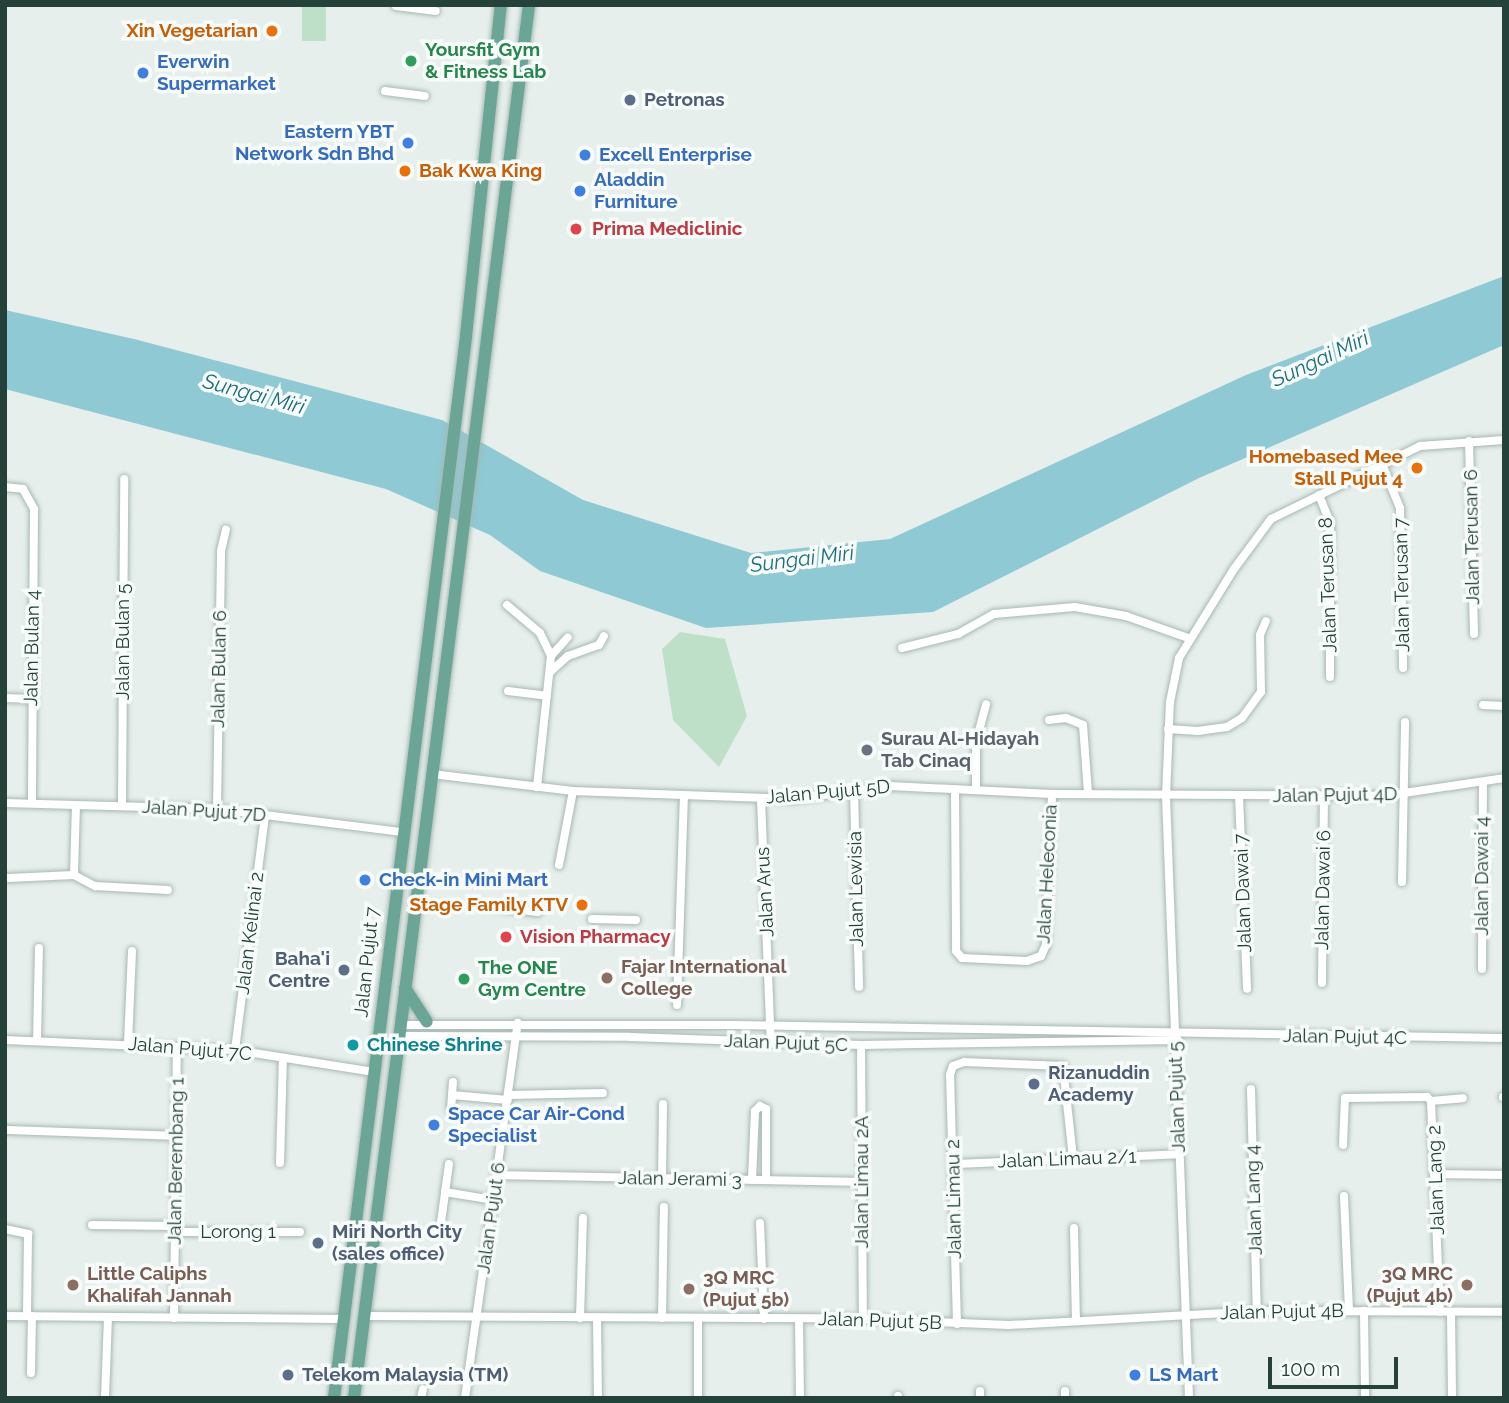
<!DOCTYPE html>
<html>
<head>
<meta charset="utf-8">
<style>
	body { margin:0 }
	#map { position:relative; width:1509px; height:1403px; overflow:hidden; background:#e6efeb; font-family:Raleway,sans-serif }
	div>[style] { position:absolute }
	[style*='--x'] { left:calc(var(--x)*1px); top:calc(var(--y)*1px); width:calc(var(--w)*1px); rotate:calc(var(--a)*1deg) }
	.green>* { inset:0; background:#bfe0c8; transform-origin:0 0 }
	.water>* { inset:0; background:#8ec9d4 }
	.roads { filter:drop-shadow(0 0 2px #a8b8b2) drop-shadow(0 0 2px #a8b8b2) }
	.street>* { height:8px; margin:-4px; padding:0 4px; transform-origin:4px; border-radius:4px; background:#fff }
	.primary>* { height:12px; margin:-6px; padding:0 6px; transform-origin:6px; border-radius:6px; background:#6aa596 }
	.dots>* { width:19px; height:19px; translate:-50% -50%; box-sizing:border-box; border:4px solid #f7fbf9; border-radius:50% }
	span { translate:-50% -50%; white-space:nowrap; text-align:center; line-height:1.15; -webkit-text-stroke:7px #f7fbf9; paint-order:stroke }
	.food-label { font-size:19px; color:#c56008; font-weight:700 }
	.right { translate:-100% -50%; text-align:right }
	.left { translate:0 -50%; text-align:left }
	.leisure-label { font-size:19px; color:#27864d; font-weight:700 }
	.shop-label { font-size:19px; color:#366cbe; font-weight:700 }
	.service-label { font-size:19px; color:#4e5e75; font-weight:700 }
	.health-label { font-size:19px; color:#be3a42; font-weight:700 }
	.street-label { font-size:19px; color:#24423a }
	.worship-label { font-size:19px; color:#5b616d; font-weight:700 }
	.education-label { font-size:19px; color:#785e54; font-weight:700 }
	.culture-label { font-size:19px; color:#0d838f; font-weight:700 }
	.water-label { font-size:21px; color:#1c6f80; font-style:italic }
	.frame { position:absolute; inset:0; border:7px solid #24423a; pointer-events:none }
	.scale { position:absolute; left:1268px; top:1357px; width:130px; height:32px; box-sizing:border-box; border:4px solid #24423a; border-top:0; padding-left:9px; font-size:21px; line-height:24px; white-space:nowrap; color:#24423a; -webkit-text-stroke:5px #f7fbf9; paint-order:stroke }
</style>
</head>
<body>
<div id="map">
	<div class="green">
		<div style="left:302px;top:5px;width:24px;height:36px"></div>
		<div style="clip-path:polygon(680px 632px,725px 639px,747px 716px,719px 767px,673px 720px,662px 649px)"></div>
	</div>
	<div class="water">
		<div style="clip-path:polygon(1504px 276px,1504px 345px,1199px 478px,933px 612px,706px 628px,540px 571px,490px 535px,386px 489px,5px 389px,5px 310px,134px 339px,442px 420px,583px 500px,751px 553px,890px 539px,1246px 375px)"></div>
	</div>
	<div class="roads">
		<div class="street">
			<div style="--x:396;--y:6;--w:40;--a:7.1"></div>
			<div style="--x:385;--y:91;--w:40;--a:7.1"></div>
			<div style="--x:1469;--y:441;--w:193;--a:88.5"></div>
			<div style="--x:1382;--y:464;--w:48;--a:67.8"></div>
			<div style="--x:1400;--y:508;--w:160;--a:88.9"></div>
			<div style="--x:5;--y:487;--w:18;--a:6"></div>
			<div style="--x:23;--y:489;--w:23;--a:61"></div>
			<div style="--x:34;--y:509;--w:294;--a:90.4"></div>
			<div style="--x:1319;--y:495;--w:29;--a:68"></div>
			<div style="--x:1330;--y:522;--w:155;--a:90"></div>
			<div style="--x:507;--y:605;--w:43;--a:40.3"></div>
			<div style="--x:540;--y:633;--w:25;--a:64"></div>
			<div style="--x:551;--y:656;--w:132;--a:96.1"></div>
			<div style="--x:902;--y:648;--w:58;--a:-14"></div>
			<div style="--x:958;--y:634;--w:41;--a:-29.1"></div>
			<div style="--x:994;--y:614;--w:81;--a:-4.9"></div>
			<div style="--x:1075;--y:607;--w:52;--a:10"></div>
			<div style="--x:1126;--y:616;--w:66;--a:19.5"></div>
			<div style="--x:551;--y:656;--w:25;--a:-48"></div>
			<div style="--x:550;--y:672;--w:24;--a:-42"></div>
			<div style="--x:568;--y:656;--w:33;--a:-20"></div>
			<div style="--x:599;--y:645;--w:10;--a:-61"></div>
			<div style="--x:508;--y:691;--w:39;--a:7"></div>
			<div style="--x:5;--y:698;--w:26;--a:2"></div>
			<div style="--x:1483;--y:705;--w:21;--a:3"></div>
			<div style="--x:1049;--y:720;--w:17;--a:-7"></div>
			<div style="--x:1066;--y:718;--w:18;--a:22"></div>
			<div style="--x:1083;--y:725;--w:68;--a:85.8"></div>
			<div style="--x:1168;--y:729;--w:30;--a:4"></div>
			<div style="--x:1198;--y:731;--w:29;--a:-8"></div>
			<div style="--x:1227;--y:727;--w:17;--a:-31"></div>
			<div style="--x:1242;--y:718;--w:32;--a:-54"></div>
			<div style="--x:1261;--y:692;--w:57;--a:-91"></div>
			<div style="--x:1260;--y:635;--w:15;--a:-67"></div>
			<div style="--x:432;--y:774;--w:142;--a:6.9"></div>
			<div style="--x:573;--y:791;--w:221;--a:2.1"></div>
			<div style="--x:794;--y:799;--w:97;--a:-7.7"></div>
			<div style="--x:890;--y:786;--w:162;--a:2.8"></div>
			<div style="--x:1052;--y:794;--w:332;--a:0.3"></div>
			<div style="--x:1384;--y:796;--w:121;--a:-8.5"></div>
			<div style="--x:955;--y:790;--w:161;--a:89.6"></div>
			<div style="--x:956;--y:951;--w:9;--a:49"></div>
			<div style="--x:962;--y:958;--w:65;--a:2.6"></div>
			<div style="--x:1027;--y:961;--w:15;--a:-20"></div>
			<div style="--x:1041;--y:956;--w:12;--a:-66"></div>
			<div style="--x:1046;--y:945;--w:151;--a:-87.7"></div>
			<div style="--x:976;--y:790;--w:48;--a:-90"></div>
			<div style="--x:976;--y:742;--w:39;--a:-75"></div>
			<div style="--x:854;--y:791;--w:196;--a:88.5"></div>
			<div style="--x:1239;--y:796;--w:193;--a:87.6"></div>
			<div style="--x:761;--y:799;--w:245;--a:87.7"></div>
			<div style="--x:5;--y:803;--w:212;--a:1.6"></div>
			<div style="--x:217;--y:809;--w:185;--a:7.1"></div>
			<div style="--x:122;--y:805;--w:326;--a:-89.6"></div>
			<div style="--x:217;--y:809;--w:258;--a:-89.1"></div>
			<div style="--x:221;--y:551;--w:22;--a:-77"></div>
			<div style="--x:559;--y:865;--w:75;--a:-79.3"></div>
			<div style="--x:74;--y:875;--w:70;--a:-88.4"></div>
			<div style="--x:8;--y:878;--w:66;--a:-2.6"></div>
			<div style="--x:74;--y:875;--w:24;--a:28"></div>
			<div style="--x:95;--y:886;--w:73;--a:3.1"></div>
			<div style="--x:1402;--y:882;--w:160;--a:-88.9"></div>
			<div style="--x:495;--y:907;--w:43;--a:6.6"></div>
			<div style="--x:592;--y:919;--w:44;--a:1.3"></div>
			<div style="--x:1482;--y:969;--w:187;--a:-89.7"></div>
			<div style="--x:1322;--y:983;--w:186;--a:-89.4"></div>
			<div style="--x:677;--y:1005;--w:209;--a:-88.1"></div>
			<div style="--x:399;--y:1025;--w:336;--a:0"></div>
			<div style="--x:735;--y:1025;--w:769;--a:0.97"></div>
			<div style="--x:397;--y:1036;--w:233;--a:0.2"></div>
			<div style="--x:630;--y:1037;--w:231;--a:2"></div>
			<div style="--x:861;--y:1045;--w:317;--a:-0.9"></div>
			<div style="--x:5;--y:1040;--w:230;--a:2.5"></div>
			<div style="--x:235;--y:1050;--w:141;--a:9"></div>
			<div style="--x:37;--y:1041;--w:93;--a:-88.8"></div>
			<div style="--x:128;--y:1043;--w:92;--a:-87.5"></div>
			<div style="--x:861;--y:1045;--w:274;--a:89.6"></div>
			<div style="--x:235;--y:1050;--w:237;--a:-82.7"></div>
			<div style="--x:1251;--y:1089;--w:222;--a:88.5"></div>
			<div style="--x:452;--y:1095;--w:56;--a:5.1"></div>
			<div style="--x:509;--y:1095;--w:94;--a:-1.2"></div>
			<div style="--x:1503;--y:1097;--w:1;--a:0"></div>
			<div style="--x:1431;--y:1101;--w:32;--a:-5"></div>
			<div style="--x:451;--y:1110;--w:28;--a:-86"></div>
			<div style="--x:5;--y:1130;--w:171;--a:2"></div>
			<div style="--x:1343;--y:1145;--w:47;--a:-87.6"></div>
			<div style="--x:1345;--y:1098;--w:82;--a:-0.7"></div>
			<div style="--x:1427;--y:1097;--w:6;--a:45"></div>
			<div style="--x:1431;--y:1101;--w:211;--a:87.6"></div>
			<div style="--x:280;--y:1163;--w:105;--a:-88.4"></div>
			<div style="--x:449;--y:1164;--w:28;--a:98"></div>
			<div style="--x:445;--y:1192;--w:50;--a:9.3"></div>
			<div style="--x:955;--y:1164;--w:225;--a:-2.5"></div>
			<div style="--x:1436;--y:1174;--w:68;--a:0.8"></div>
			<div style="--x:497;--y:1175;--w:365;--a:1.1"></div>
			<div style="--x:662;--y:1178;--w:74;--a:-89.2"></div>
			<div style="--x:752;--y:1180;--w:69;--a:-87.5"></div>
			<div style="--x:755;--y:1111;--w:7;--a:-45"></div>
			<div style="--x:760;--y:1106;--w:7;--a:27"></div>
			<div style="--x:766;--y:1109;--w:71;--a:90"></div>
			<div style="--x:1344;--y:1196;--w:115;--a:87.5"></div>
			<div style="--x:760;--y:1223;--w:96;--a:87.6"></div>
			<div style="--x:92;--y:1225;--w:83;--a:0.7"></div>
			<div style="--x:1074;--y:1228;--w:93;--a:88.8"></div>
			<div style="--x:5;--y:1229;--w:24;--a:12"></div>
			<div style="--x:28;--y:1234;--w:82;--a:90.7"></div>
			<div style="--x:440;--y:1229;--w:37;--a:-82"></div>
			<div style="--x:175;--y:1232;--w:125;--a:0"></div>
			<div style="--x:1364;--y:1311;--w:87;--a:89.3"></div>
			<div style="--x:1451;--y:1312;--w:86;--a:89.3"></div>
			<div style="--x:5;--y:1316;--w:339;--a:0.5"></div>
			<div style="--x:365;--y:1316;--w:498;--a:0.3"></div>
			<div style="--x:863;--y:1319;--w:146;--a:2.4"></div>
			<div style="--x:1009;--y:1325;--w:248;--a:-3.2"></div>
			<div style="--x:1257;--y:1311;--w:247;--a:0.2"></div>
			<div style="--x:174;--y:1318;--w:271;--a:-89.4"></div>
			<div style="--x:580;--y:1318;--w:100;--a:-88.3"></div>
			<div style="--x:597;--y:1318;--w:80;--a:89.3"></div>
			<div style="--x:662;--y:1318;--w:111;--a:-89"></div>
			<div style="--x:698;--y:1319;--w:79;--a:90"></div>
			<div style="--x:799;--y:1319;--w:79;--a:89.3"></div>
			<div style="--x:957;--y:1324;--w:249;--a:-91.6"></div>
			<div style="--x:950;--y:1075;--w:9;--a:-72"></div>
			<div style="--x:953;--y:1066;--w:12;--a:-20"></div>
			<div style="--x:964;--y:1062;--w:99;--a:2.3"></div>
			<div style="--x:1063;--y:1066;--w:93;--a:83.8"></div>
			<div style="--x:31;--y:1373;--w:57;--a:-89"></div>
			<div style="--x:980;--y:1391;--w:7;--a:90"></div>
			<div style="--x:898;--y:1396;--w:2;--a:90"></div>
			<div style="--x:105;--y:1398;--w:81;--a:-87.9"></div>
			<div style="--x:421;--y:1398;--w:9;--a:-77"></div>
			<div style="--x:465;--y:1398;--w:379;--a:-82"></div>
			<div style="--x:1065;--y:1398;--w:7;--a:-90"></div>
			<div style="--x:1189;--y:1398;--w:602;--a:-92.19"></div>
			<div style="--x:1166;--y:796;--w:94;--a:-87.6"></div>
			<div style="--x:1170;--y:702;--w:45;--a:-78.4"></div>
			<div style="--x:1179;--y:658;--w:105;--a:-58.3"></div>
			<div style="--x:1234;--y:569;--w:62;--a:-53.5"></div>
			<div style="--x:1271;--y:519;--w:166;--a:-26.1"></div>
			<div style="--x:1420;--y:446;--w:84;--a:-4.1"></div>
		</div>
		<div class="primary">
			<div style="--x:405;--y:988;--w:40;--a:57.1"></div>
			<div style="--x:334;--y:1398;--w:1070;--a:-82.91"></div>
			<div style="--x:466;--y:336;--w:333;--a:-84"></div>
			<div style="--x:354;--y:1398;--w:1404;--a:-82.84"></div>
		</div>
	</div>
	<div class="dots">
		<div style="left:272px;top:31px;background:#e8710a"></div>
		<div style="left:411px;top:61px;background:#2e9e5b"></div>
		<div style="left:143px;top:73px;background:#3f7fe0"></div>
		<div style="left:630px;top:100px;background:#5c6f8a"></div>
		<div style="left:408px;top:143px;background:#3f7fe0"></div>
		<div style="left:585px;top:155px;background:#3f7fe0"></div>
		<div style="left:405px;top:171px;background:#e8710a"></div>
		<div style="left:580px;top:191px;background:#3f7fe0"></div>
		<div style="left:576px;top:229px;background:#e0444e"></div>
		<div style="left:1417px;top:468px;background:#e8710a"></div>
		<div style="left:867px;top:750px;background:#6b7280"></div>
		<div style="left:365px;top:880px;background:#3f7fe0"></div>
		<div style="left:582px;top:905px;background:#e8710a"></div>
		<div style="left:506px;top:937px;background:#e0444e"></div>
		<div style="left:344px;top:970px;background:#5c6f8a"></div>
		<div style="left:607px;top:978px;background:#8d6e63"></div>
		<div style="left:464px;top:979px;background:#2e9e5b"></div>
		<div style="left:353px;top:1045px;background:#0f9aa8"></div>
		<div style="left:1034px;top:1084px;background:#5c6f8a"></div>
		<div style="left:434px;top:1125px;background:#3f7fe0"></div>
		<div style="left:318px;top:1243px;background:#5c6f8a"></div>
		<div style="left:73px;top:1285px;background:#8d6e63"></div>
		<div style="left:1467px;top:1285px;background:#8d6e63"></div>
		<div style="left:689px;top:1289px;background:#8d6e63"></div>
		<div style="left:288px;top:1375px;background:#5c6f8a"></div>
		<div style="left:1135px;top:1375px;background:#3f7fe0"></div>
	</div>
	<div class="food-label">
		<span class="right" style="left:258px;top:31px">Xin Vegetarian</span>
		<span class="left" style="left:419px;top:171px">Bak Kwa King</span>
		<span class="right" style="left:1403px;top:468px">Homebased Mee<br>Stall Pujut 4</span>
		<span class="right" style="left:568px;top:905px">Stage Family KTV</span>
	</div>
	<div class="leisure-label">
		<span class="left" style="left:425px;top:61px">Yoursfit Gym<br>&amp; Fitness Lab</span>
		<span class="left" style="left:478px;top:979px">The ONE<br>Gym Centre</span>
	</div>
	<div class="shop-label">
		<span class="left" style="left:157px;top:73px">Everwin<br>Supermarket</span>
		<span class="right" style="left:394px;top:143px">Eastern YBT<br>Network Sdn Bhd</span>
		<span class="left" style="left:599px;top:155px">Excell Enterprise</span>
		<span class="left" style="left:594px;top:191px">Aladdin<br>Furniture</span>
		<span class="left" style="left:379px;top:880px">Check-in Mini Mart</span>
		<span class="left" style="left:448px;top:1125px">Space Car Air-Cond<br>Specialist</span>
		<span class="left" style="left:1149px;top:1375px">LS Mart</span>
	</div>
	<div class="service-label">
		<span class="left" style="left:644px;top:100px">Petronas</span>
		<span class="right" style="left:330px;top:970px">Baha'i<br>Centre</span>
		<span class="left" style="left:1048px;top:1084px">Rizanuddin<br>Academy</span>
		<span class="left" style="left:332px;top:1243px">Miri North City<br>(sales office)</span>
		<span class="left" style="left:302px;top:1375px">Telekom Malaysia (TM)</span>
	</div>
	<div class="health-label">
		<span class="left" style="left:592px;top:229px">Prima Mediclinic</span>
		<span class="left" style="left:520px;top:937px">Vision Pharmacy</span>
	</div>
	<div class="street-label">
		<span style="left:1472px;top:537px;rotate:-91deg">Jalan Terusan 6</span>
		<span style="left:1328px;top:585px;rotate:-92deg">Jalan Terusan 8</span>
		<span style="left:1402px;top:585px;rotate:-91deg">Jalan Terusan 7</span>
		<span style="left:123px;top:642px;rotate:-90deg">Jalan Bulan 5</span>
		<span style="left:32px;top:648px;rotate:-89deg">Jalan Bulan 4</span>
		<span style="left:219px;top:669px;rotate:-89deg">Jalan Bulan 6</span>
		<span style="left:828px;top:792px;rotate:-5deg">Jalan Pujut 5D</span>
		<span style="left:1335px;top:795px;rotate:-1deg">Jalan Pujut 4D</span>
		<span style="left:204px;top:811px;rotate:4deg">Jalan Pujut 7D</span>
		<span style="left:1047px;top:874px;rotate:-87deg">Jalan Heleconia</span>
		<span style="left:1482px;top:876px;rotate:-90deg">Jalan Dawai 4</span>
		<span style="left:856px;top:889px;rotate:-91deg">Jalan Lewisia</span>
		<span style="left:1323px;top:890px;rotate:-89deg">Jalan Dawai 6</span>
		<span style="left:765px;top:892px;rotate:-93deg">Jalan Arus</span>
		<span style="left:1243px;top:893px;rotate:-92deg">Jalan Dawai 7</span>
		<span style="left:250px;top:933px;rotate:-83deg">Jalan Kelinai 2</span>
		<span style="left:367px;top:962px;rotate:-84deg">Jalan Pujut 7</span>
		<span style="left:1345px;top:1037px;rotate:1deg">Jalan Pujut 4C</span>
		<span style="left:786px;top:1043px;rotate:2deg">Jalan Pujut 5C</span>
		<span style="left:190px;top:1049px;rotate:5deg">Jalan Pujut 7C</span>
		<span style="left:1177px;top:1097px;rotate:-92deg">Jalan Pujut 5</span>
		<span style="left:1067px;top:1159px;rotate:-2deg">Jalan Limau 2/1</span>
		<span style="left:176px;top:1161px;rotate:-89deg">Jalan Berembang 1</span>
		<span style="left:680px;top:1179px;rotate:1deg">Jalan Jerami 3</span>
		<span style="left:1436px;top:1180px;rotate:-92deg">Jalan Lang 2</span>
		<span style="left:862px;top:1182px;rotate:-90deg">Jalan Limau 2A</span>
		<span style="left:954px;top:1199px;rotate:-91deg">Jalan Limau 2</span>
		<span style="left:1254px;top:1200px;rotate:-92deg">Jalan Lang 4</span>
		<span style="left:491px;top:1218px;rotate:-82deg">Jalan Pujut 6</span>
		<span style="left:238px;top:1232px">Lorong 1</span>
		<span style="left:1282px;top:1312px;rotate:-1deg">Jalan Pujut 4B</span>
		<span style="left:880px;top:1321px;rotate:2deg">Jalan Pujut 5B</span>
	</div>
	<div class="worship-label">
		<span class="left" style="left:881px;top:750px">Surau Al-Hidayah<br>Tab Cinaq</span>
	</div>
	<div class="education-label">
		<span class="left" style="left:621px;top:978px">Fajar International<br>College</span>
		<span class="left" style="left:87px;top:1285px">Little Caliphs<br>Khalifah Jannah</span>
		<span class="right" style="left:1453px;top:1285px">3Q MRC<br>(Pujut 4b)</span>
		<span class="left" style="left:703px;top:1289px">3Q MRC<br>(Pujut 5b)</span>
	</div>
	<div class="culture-label">
		<span class="left" style="left:367px;top:1045px">Chinese Shrine</span>
	</div>
	<div class="water-label">
		<span style="left:1320px;top:359px;rotate:-25deg">Sungai Miri</span>
		<span style="left:254px;top:394px;rotate:15deg">Sungai Miri</span>
		<span style="left:802px;top:559px;rotate:-7deg">Sungai Miri</span>
	</div>
	<div class="frame"></div>
	<div class="scale">100 m</div>
</div>
</body>
</html>
